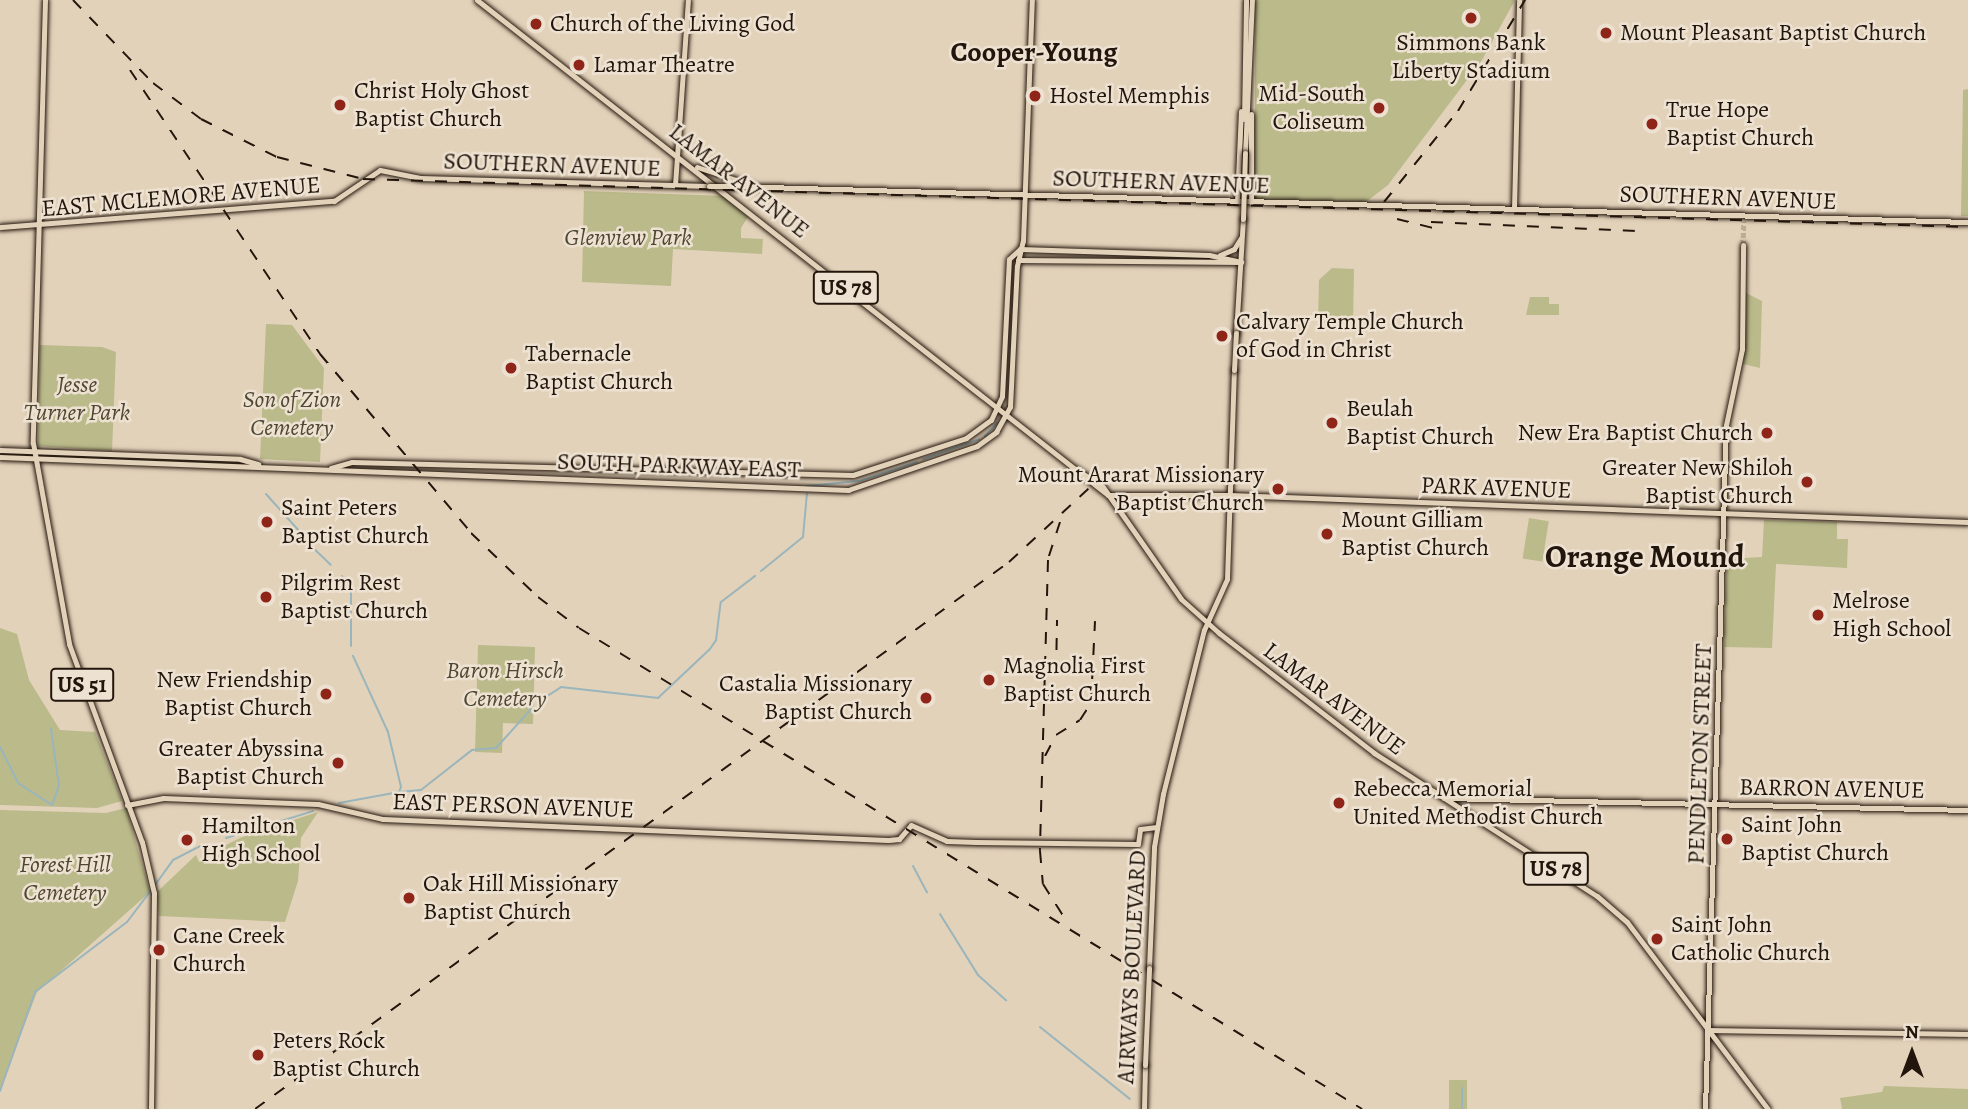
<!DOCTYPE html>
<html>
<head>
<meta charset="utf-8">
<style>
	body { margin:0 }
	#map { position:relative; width:1968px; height:1109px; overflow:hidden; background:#e3d2ba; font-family:Alegreya,serif }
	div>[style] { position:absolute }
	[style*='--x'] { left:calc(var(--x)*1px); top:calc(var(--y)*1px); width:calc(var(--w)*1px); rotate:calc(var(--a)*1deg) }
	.green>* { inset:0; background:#baba8b; transform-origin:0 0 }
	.stream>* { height:2px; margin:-1px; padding:0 1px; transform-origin:1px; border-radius:1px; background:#9ab5bb }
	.major-tunnel>* { height:5px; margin-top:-2.5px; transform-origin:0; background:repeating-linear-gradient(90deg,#bcac97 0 5px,transparent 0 7.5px) }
	.roads { filter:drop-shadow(0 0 2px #22150b) drop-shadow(0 0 2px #22150b) }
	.major>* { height:5px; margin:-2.5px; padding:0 2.5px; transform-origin:2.5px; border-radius:2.5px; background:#e3d2ba }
	.rail>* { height:2px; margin-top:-1px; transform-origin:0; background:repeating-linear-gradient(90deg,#22150b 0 12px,transparent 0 24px) }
	.bridges { filter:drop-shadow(0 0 2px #22150b) drop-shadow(0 0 2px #22150b) }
	.major-bridge>* { height:5px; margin:-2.5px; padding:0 2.5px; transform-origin:2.5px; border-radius:2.5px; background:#e3d2ba }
	.dots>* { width:19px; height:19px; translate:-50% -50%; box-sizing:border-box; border:4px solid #ede2d2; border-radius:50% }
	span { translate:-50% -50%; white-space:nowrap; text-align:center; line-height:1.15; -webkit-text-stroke:5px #ede2d2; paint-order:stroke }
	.shield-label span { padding:2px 5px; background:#ede2d2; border:2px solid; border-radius:5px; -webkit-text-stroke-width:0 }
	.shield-label { font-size:23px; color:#22150b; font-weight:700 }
	.poi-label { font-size:24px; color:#22150b }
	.left { translate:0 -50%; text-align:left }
	.right { translate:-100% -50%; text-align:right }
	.street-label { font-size:24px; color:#22150b }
	.park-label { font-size:24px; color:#504731; font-style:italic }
	.quarter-label { font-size:28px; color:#22150b; font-weight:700 }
	.district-label { font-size:32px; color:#22150b; font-weight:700 }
	.north { position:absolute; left:1877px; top:1018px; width:70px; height:70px; -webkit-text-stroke:5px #ede2d2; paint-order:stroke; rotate:0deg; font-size:19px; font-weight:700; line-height:28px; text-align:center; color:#22150b }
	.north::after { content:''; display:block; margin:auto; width:24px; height:32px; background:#22150b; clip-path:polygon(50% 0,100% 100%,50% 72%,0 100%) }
</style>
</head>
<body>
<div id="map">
	<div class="green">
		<div style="clip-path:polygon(1255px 0,1515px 0,1482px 60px,1388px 185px,1366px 202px,1255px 199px)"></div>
		<div style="clip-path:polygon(1968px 89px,1968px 216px,1961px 216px,1963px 90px)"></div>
		<div style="clip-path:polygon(584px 191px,724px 196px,748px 217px,741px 228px,741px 238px,763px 239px,762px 254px,673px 249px,671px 286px,582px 282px)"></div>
		<div style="clip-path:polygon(1332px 268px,1354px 269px,1353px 324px,1318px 323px,1319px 280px)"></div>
		<div style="clip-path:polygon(1744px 292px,1762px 301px,1760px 368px,1743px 364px)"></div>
		<div style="clip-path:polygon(1530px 297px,1549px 297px,1549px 304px,1559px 304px,1559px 315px,1526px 315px)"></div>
		<div style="clip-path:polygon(266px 324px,292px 325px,324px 368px,320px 462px,260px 459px)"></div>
		<div style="clip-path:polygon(40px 345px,102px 347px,116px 352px,112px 451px,38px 446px)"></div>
		<div style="left:1529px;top:518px;width:20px;height:41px;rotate:9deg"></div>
		<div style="clip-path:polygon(1764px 520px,1837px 522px,1837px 539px,1848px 539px,1847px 568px,1776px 564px,1772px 648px,1724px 647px,1727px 559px,1762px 557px)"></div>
		<div style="clip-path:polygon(0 628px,17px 634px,29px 680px,60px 730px,95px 732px,122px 801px,97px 808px,0 805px)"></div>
		<div style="clip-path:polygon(478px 645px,535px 647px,533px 724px,503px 723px,502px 753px,475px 752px)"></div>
		<div style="clip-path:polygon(126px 808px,150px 892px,37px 992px,0 1089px,0 810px,106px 813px)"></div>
		<div style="clip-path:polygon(318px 812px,301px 838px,298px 881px,285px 922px,159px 916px,157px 892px,196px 855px,199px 862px,215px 857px,214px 851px,242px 837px)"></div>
		<div style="left:1449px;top:1080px;width:18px;height:29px"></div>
		<div style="clip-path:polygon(1884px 1086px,1968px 1089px,1968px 1109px,1842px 1109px,1840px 1098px,1882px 1092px)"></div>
	</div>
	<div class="stream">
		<div style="--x:985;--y:436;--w:18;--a:-47"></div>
		<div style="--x:923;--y:459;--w:60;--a:-19.3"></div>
		<div style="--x:807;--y:486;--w:52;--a:-5.5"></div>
		<div style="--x:859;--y:481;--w:61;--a:-18.1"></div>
		<div style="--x:266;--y:494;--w:51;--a:48.2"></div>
		<div style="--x:304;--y:539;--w:37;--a:44"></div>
		<div style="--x:761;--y:571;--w:54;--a:-39"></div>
		<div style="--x:803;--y:537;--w:44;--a:-84.8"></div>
		<div style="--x:342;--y:576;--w:15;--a:53"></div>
		<div style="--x:351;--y:588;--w:58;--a:90"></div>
		<div style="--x:538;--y:702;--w:27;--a:-33"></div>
		<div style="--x:561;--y:687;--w:98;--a:6.5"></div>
		<div style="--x:658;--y:698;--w:71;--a:-43.3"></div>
		<div style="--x:710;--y:649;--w:11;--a:-56"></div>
		<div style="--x:716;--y:640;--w:38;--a:-83"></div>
		<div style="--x:721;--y:602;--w:43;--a:-37.4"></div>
		<div style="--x:0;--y:747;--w:40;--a:63.4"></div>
		<div style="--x:18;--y:783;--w:40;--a:32.9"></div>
		<div style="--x:52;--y:805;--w:20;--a:-70"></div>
		<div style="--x:59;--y:786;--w:58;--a:-98"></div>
		<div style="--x:399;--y:792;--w:22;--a:-5"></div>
		<div style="--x:421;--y:790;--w:65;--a:-38.1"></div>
		<div style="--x:472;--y:750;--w:24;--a:-5"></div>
		<div style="--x:496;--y:748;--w:55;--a:-47.9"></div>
		<div style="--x:339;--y:803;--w:61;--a:-10.4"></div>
		<div style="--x:399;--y:792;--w:5;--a:-68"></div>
		<div style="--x:401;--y:787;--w:57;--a:-103.3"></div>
		<div style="--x:388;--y:732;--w:84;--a:-114.7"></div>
		<div style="--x:226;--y:838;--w:91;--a:-17.2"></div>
		<div style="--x:913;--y:866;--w:30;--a:62"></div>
		<div style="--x:155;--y:885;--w:31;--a:-54"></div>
		<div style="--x:173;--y:860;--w:31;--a:-27"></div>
		<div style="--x:940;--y:914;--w:72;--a:58.1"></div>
		<div style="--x:978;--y:975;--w:38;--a:42"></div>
		<div style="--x:1040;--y:1027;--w:115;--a:38.7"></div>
		<div style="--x:1462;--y:1088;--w:21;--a:90"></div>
		<div style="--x:0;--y:1091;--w:105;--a:-70.5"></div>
		<div style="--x:35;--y:992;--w:116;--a:-37.3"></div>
		<div style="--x:127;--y:922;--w:41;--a:-52.9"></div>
	</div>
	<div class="major-tunnel">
		<div style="--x:1743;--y:245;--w:24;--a:-88"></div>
	</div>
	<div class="roads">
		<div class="major">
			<div style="--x:45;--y:0;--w:443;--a:91.6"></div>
			<div style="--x:33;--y:443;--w:204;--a:79.8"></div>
			<div style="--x:69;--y:644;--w:211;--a:69.8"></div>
			<div style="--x:142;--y:842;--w:52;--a:76.8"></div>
			<div style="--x:154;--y:893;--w:216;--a:90.8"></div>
			<div style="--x:477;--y:0;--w:802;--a:38.11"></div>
			<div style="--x:1108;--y:495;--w:122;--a:0"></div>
			<div style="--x:1230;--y:495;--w:738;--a:2.1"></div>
			<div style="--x:1251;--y:114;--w:88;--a:90"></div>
			<div style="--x:1244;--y:119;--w:119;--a:-89"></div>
			<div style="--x:1245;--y:153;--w:153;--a:-87.4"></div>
			<div style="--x:697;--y:167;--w:57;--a:18.4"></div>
			<div style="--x:675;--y:185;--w:185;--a:-86"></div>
			<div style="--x:732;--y:186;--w:1237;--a:1.67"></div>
			<div style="--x:1237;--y:202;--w:91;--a:-87.5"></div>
			<div style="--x:1514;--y:209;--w:209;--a:-88.6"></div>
			<div style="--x:0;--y:227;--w:335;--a:-4.5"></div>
			<div style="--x:334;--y:201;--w:55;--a:-34"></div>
			<div style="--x:380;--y:170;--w:41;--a:11.3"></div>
			<div style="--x:420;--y:178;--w:289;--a:1.6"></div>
			<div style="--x:1020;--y:249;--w:189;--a:1.8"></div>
			<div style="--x:1209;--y:255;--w:33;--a:12"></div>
			<div style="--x:1220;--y:255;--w:15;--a:-23"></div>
			<div style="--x:1234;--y:249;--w:13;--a:-58"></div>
			<div style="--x:1018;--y:260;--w:223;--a:0.5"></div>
			<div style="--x:1236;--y:333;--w:114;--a:-86.5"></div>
			<div style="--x:0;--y:450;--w:240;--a:2.1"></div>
			<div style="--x:240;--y:459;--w:19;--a:16"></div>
			<div style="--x:0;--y:457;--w:849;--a:2.23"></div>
			<div style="--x:848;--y:490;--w:136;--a:-18.8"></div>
			<div style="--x:977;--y:446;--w:24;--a:-36"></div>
			<div style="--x:996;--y:432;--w:29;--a:-61"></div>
			<div style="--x:1010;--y:407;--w:141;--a:-87.2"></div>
			<div style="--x:1017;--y:266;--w:26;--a:-77"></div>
			<div style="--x:1023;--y:241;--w:241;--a:-87.9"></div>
			<div style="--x:331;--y:468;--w:22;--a:-16"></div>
			<div style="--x:352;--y:462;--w:501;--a:1.49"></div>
			<div style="--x:853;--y:475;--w:119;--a:-18.1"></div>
			<div style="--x:966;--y:438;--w:31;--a:-36"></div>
			<div style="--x:991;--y:420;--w:26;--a:-65"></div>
			<div style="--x:1002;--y:396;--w:137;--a:-87.1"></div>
			<div style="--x:1009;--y:259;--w:15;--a:-42"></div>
			<div style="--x:1076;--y:469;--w:32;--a:34"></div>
			<div style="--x:1103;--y:487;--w:136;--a:55.1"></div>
			<div style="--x:1181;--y:599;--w:51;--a:41.8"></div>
			<div style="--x:1219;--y:633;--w:196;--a:37.7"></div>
			<div style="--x:1374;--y:753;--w:265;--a:32.7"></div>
			<div style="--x:1597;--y:896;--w:40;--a:41"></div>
			<div style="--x:1627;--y:922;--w:234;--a:53"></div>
			<div style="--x:1444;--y:798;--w:524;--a:1.31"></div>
			<div style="--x:127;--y:805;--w:37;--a:-11"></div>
			<div style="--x:163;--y:798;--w:155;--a:2.2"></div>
			<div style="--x:318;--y:804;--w:67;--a:13"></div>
			<div style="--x:383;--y:819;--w:505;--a:2.38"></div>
			<div style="--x:888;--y:840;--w:11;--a:-5"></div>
			<div style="--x:899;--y:839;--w:18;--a:-49"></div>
			<div style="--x:911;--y:825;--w:39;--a:24"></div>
			<div style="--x:947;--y:841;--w:29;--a:2"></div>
			<div style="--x:976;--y:842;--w:162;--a:0.7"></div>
			<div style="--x:1138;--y:844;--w:15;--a:-82"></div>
			<div style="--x:1140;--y:829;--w:17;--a:-7"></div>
			<div style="--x:1149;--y:968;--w:121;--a:-87.6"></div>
			<div style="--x:1154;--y:847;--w:54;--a:-80.4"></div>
			<div style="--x:1163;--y:794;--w:169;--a:-76"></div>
			<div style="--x:1204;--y:630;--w:56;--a:-65.7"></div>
			<div style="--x:1227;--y:579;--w:209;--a:-88.1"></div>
			<div style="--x:1709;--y:1030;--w:259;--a:0.9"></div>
			<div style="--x:1144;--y:1109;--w:44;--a:-88.7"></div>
			<div style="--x:1705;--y:1109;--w:684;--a:-88.24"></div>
			<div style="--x:1726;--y:425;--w:78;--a:-78.1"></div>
			<div style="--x:1742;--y:349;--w:104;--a:-89.4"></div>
		</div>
	</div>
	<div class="rail">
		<div style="--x:73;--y:0;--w:115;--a:46.1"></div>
		<div style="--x:153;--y:83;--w:60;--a:36.9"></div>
		<div style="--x:201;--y:119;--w:85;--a:26.6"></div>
		<div style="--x:277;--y:157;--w:89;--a:14.3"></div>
		<div style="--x:363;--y:179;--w:1606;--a:1.71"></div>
		<div style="--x:130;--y:70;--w:342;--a:56.2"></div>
		<div style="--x:320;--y:354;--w:234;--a:49.8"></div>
		<div style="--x:471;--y:533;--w:93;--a:43.7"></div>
		<div style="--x:538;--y:597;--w:51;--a:37.1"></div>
		<div style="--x:579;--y:628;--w:919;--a:31.56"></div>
		<div style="--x:1384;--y:202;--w:117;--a:-50.9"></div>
		<div style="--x:1458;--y:111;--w:130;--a:-58.9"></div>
		<div style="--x:1397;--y:219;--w:45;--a:14"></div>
		<div style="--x:1431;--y:222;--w:206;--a:2.5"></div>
		<div style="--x:1060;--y:522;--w:40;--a:108"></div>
		<div style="--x:1048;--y:560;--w:291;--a:91.6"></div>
		<div style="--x:1040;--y:851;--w:33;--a:85"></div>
		<div style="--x:1043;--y:884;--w:45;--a:57.7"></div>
		<div style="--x:1049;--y:697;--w:24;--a:-73"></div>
		<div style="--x:1056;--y:674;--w:54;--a:-88.9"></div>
		<div style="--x:1045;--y:756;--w:24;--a:-62"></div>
		<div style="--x:1056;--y:735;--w:28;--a:-32"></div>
		<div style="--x:1080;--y:720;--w:20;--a:-57"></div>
		<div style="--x:1091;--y:703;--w:82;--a:-87.2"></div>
		<div style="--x:255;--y:1109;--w:932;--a:-35.96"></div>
		<div style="--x:1009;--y:562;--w:125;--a:-42.7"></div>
	</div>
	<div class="bridges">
		<div class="major-bridge">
			<div style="--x:709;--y:186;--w:23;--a:0"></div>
			<div style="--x:1243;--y:219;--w:66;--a:-88.3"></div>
			<div style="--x:1234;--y:370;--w:37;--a:-87"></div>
			<div style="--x:1145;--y:1065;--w:97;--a:-87.6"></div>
		</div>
	</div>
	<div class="dots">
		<div style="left:1471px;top:18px;background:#8f2418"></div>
		<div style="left:536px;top:24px;background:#8f2418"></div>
		<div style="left:1606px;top:33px;background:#8f2418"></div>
		<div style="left:579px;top:65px;background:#8f2418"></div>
		<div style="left:1035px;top:96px;background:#8f2418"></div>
		<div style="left:340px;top:105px;background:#8f2418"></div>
		<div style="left:1379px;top:108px;background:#8f2418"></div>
		<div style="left:1652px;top:124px;background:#8f2418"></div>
		<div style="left:1222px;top:336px;background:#8f2418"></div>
		<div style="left:511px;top:368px;background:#8f2418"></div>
		<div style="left:1332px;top:423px;background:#8f2418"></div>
		<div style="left:1767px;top:433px;background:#8f2418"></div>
		<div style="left:1807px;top:482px;background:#8f2418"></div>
		<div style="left:1278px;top:489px;background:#8f2418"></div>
		<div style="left:267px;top:522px;background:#8f2418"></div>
		<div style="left:1327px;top:534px;background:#8f2418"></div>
		<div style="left:266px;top:597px;background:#8f2418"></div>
		<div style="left:1818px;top:615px;background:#8f2418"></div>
		<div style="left:989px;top:680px;background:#8f2418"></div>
		<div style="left:326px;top:694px;background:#8f2418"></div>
		<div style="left:926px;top:698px;background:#8f2418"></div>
		<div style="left:338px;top:763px;background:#8f2418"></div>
		<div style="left:1339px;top:803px;background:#8f2418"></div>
		<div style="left:1727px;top:839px;background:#8f2418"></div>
		<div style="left:187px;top:840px;background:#8f2418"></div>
		<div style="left:409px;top:898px;background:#8f2418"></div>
		<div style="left:1657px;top:939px;background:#8f2418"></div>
		<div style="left:159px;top:950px;background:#8f2418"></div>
		<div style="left:258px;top:1055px;background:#8f2418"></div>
	</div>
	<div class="shield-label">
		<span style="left:846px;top:288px">US 78</span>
		<span style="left:82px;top:685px">US 51</span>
		<span style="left:1556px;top:869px">US 78</span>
	</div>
	<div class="poi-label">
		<span class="left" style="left:550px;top:24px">Church of the Living God</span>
		<span class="left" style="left:1620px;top:33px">Mount Pleasant Baptist Church</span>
		<span style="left:1471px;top:57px">Simmons Bank<br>Liberty Stadium</span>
		<span class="left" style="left:593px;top:65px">Lamar Theatre</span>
		<span class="left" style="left:354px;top:105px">Christ Holy Ghost<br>Baptist Church</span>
		<span class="right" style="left:1365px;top:108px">Mid-South<br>Coliseum</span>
		<span class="left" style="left:1049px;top:96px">Hostel Memphis</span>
		<span class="left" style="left:1666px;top:124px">True Hope<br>Baptist Church</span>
		<span class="left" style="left:1236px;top:336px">Calvary Temple Church<br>of God in Christ</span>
		<span class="left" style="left:525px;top:368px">Tabernacle<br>Baptist Church</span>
		<span class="left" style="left:1346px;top:423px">Beulah<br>Baptist Church</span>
		<span class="right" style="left:1753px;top:433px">New Era Baptist Church</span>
		<span class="right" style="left:1793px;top:482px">Greater New Shiloh<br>Baptist Church</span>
		<span class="right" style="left:1264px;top:489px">Mount Ararat Missionary<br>Baptist Church</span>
		<span class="left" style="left:281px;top:522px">Saint Peters<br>Baptist Church</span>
		<span class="left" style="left:1341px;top:534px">Mount Gilliam<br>Baptist Church</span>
		<span class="left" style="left:280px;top:597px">Pilgrim Rest<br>Baptist Church</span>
		<span class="left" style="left:1832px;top:615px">Melrose<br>High School</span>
		<span class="left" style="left:1003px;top:680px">Magnolia First<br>Baptist Church</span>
		<span class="right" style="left:312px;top:694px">New Friendship<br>Baptist Church</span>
		<span class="right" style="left:912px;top:698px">Castalia Missionary<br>Baptist Church</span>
		<span class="right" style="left:324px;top:763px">Greater Abyssina<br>Baptist Church</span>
		<span class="left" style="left:1353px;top:803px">Rebecca Memorial<br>United Methodist Church</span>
		<span class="left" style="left:1741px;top:839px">Saint John<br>Baptist Church</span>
		<span class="left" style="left:201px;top:840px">Hamilton<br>High School</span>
		<span class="left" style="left:423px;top:898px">Oak Hill Missionary<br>Baptist Church</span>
		<span class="left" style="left:1671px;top:939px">Saint John<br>Catholic Church</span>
		<span class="left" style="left:173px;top:950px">Cane Creek<br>Church</span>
		<span class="left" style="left:272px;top:1055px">Peters Rock<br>Baptist Church</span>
	</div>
	<div class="street-label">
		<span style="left:552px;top:165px;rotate:2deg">SOUTHERN AVENUE</span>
		<span style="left:739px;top:181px;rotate:38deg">LAMAR AVENUE</span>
		<span style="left:1161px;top:182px;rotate:2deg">SOUTHERN AVENUE</span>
		<span style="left:181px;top:197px;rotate:-5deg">EAST MCLEMORE AVENUE</span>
		<span style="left:1728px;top:198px;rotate:2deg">SOUTHERN AVENUE</span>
		<span style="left:679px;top:466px;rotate:2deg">SOUTH PARKWAY EAST</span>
		<span style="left:1496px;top:488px;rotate:2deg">PARK AVENUE</span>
		<span style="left:1334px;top:699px;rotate:37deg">LAMAR AVENUE</span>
		<span style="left:1700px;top:754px;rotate:-88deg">PENDLETON STREET</span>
		<span style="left:1832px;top:789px;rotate:1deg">BARRON AVENUE</span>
		<span style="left:513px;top:806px;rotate:2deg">EAST PERSON AVENUE</span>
		<span style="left:1132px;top:967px;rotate:-87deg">AIRWAYS BOULEVARD</span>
	</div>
	<div class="park-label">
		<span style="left:628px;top:238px">Glenview Park</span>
		<span style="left:77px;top:399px">Jesse<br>Turner Park</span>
		<span style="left:292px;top:414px">Son of Zion<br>Cemetery</span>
		<span style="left:505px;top:685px">Baron Hirsch<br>Cemetery</span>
		<span style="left:65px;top:879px">Forest Hill<br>Cemetery</span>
	</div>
	<div class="quarter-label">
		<span style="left:1034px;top:52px">Cooper-Young</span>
	</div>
	<div class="district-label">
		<span style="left:1645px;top:556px">Orange Mound</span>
	</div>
	<div class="north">N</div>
</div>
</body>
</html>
